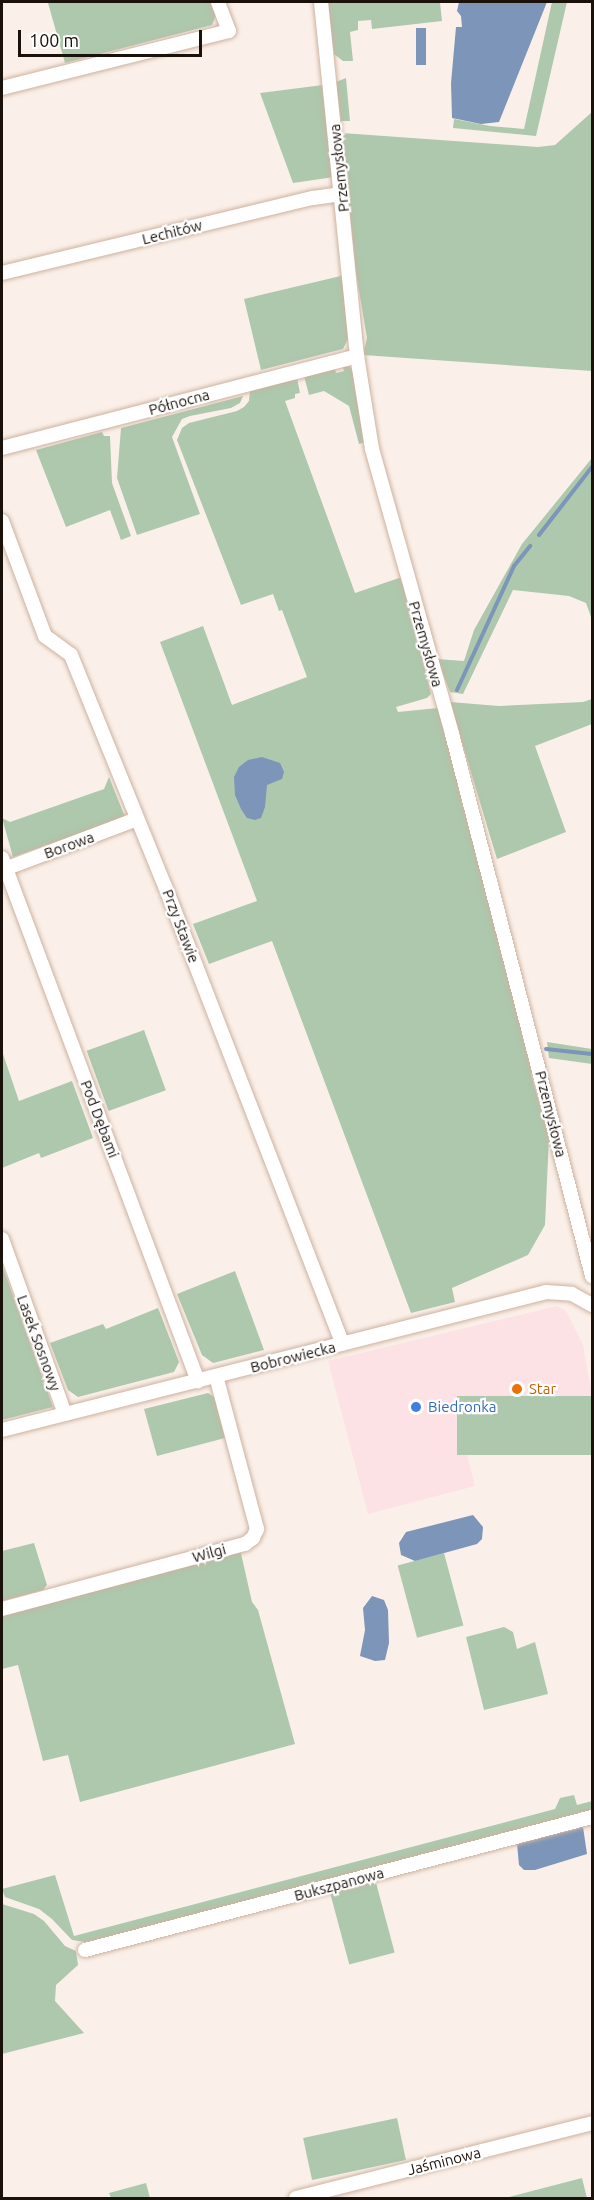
<!DOCTYPE html>
<html>
<head>
<meta charset="utf-8">
<style>
	body { margin:0 }
	#map { position:relative; width:594px; height:2200px; overflow:hidden; background:#fbf0e9; font-family:Ubuntu,sans-serif }
	div>[style] { position:absolute }
	[style*='--x'] { left:calc(var(--x)*1px); top:calc(var(--y)*1px); width:calc(var(--w)*1px); rotate:calc(var(--a)*1deg) }
	.commercial>* { inset:0; background:#fce1e5 }
	.green>* { inset:0; background:#adc8ad; transform-origin:0 0 }
	.water>* { inset:0; background:#7d95b8; transform-origin:0 0 }
	.stream>* { height:4px; margin:-2px; padding:0 2px; transform-origin:2px; border-radius:2px; background:#7d95b8 }
	.roads { filter:drop-shadow(0 0 2px #ccb2a0) drop-shadow(0 0 2px #ccb2a0) }
	.minor>* { height:14px; margin:-7px; padding:0 7px; transform-origin:7px; border-radius:7px; background:#fff }
	.dots>* { width:16px; height:16px; translate:-50% -50%; box-sizing:border-box; border:3px solid #fff; border-radius:50% }
	span { translate:-50% -50%; white-space:nowrap; text-align:center; line-height:1.15; -webkit-text-stroke:4.5px #fff; paint-order:stroke }
	.street-label { font-size:15px; color:#1a110b }
	.food-label { font-size:15px; color:#c56008 }
	.left { translate:0 -50%; text-align:left }
	.shop-label { font-size:15px; color:#366cbe }
	.frame { position:absolute; inset:0; border:3px solid #1a110b; pointer-events:none }
	.scale { position:absolute; left:18px; top:30px; width:184px; height:27px; box-sizing:border-box; border:3px solid #1a110b; border-top:0; padding-left:8px; font-size:18px; line-height:21px; white-space:nowrap; color:#1a110b; -webkit-text-stroke:4px #fff; paint-order:stroke }
</style>
</head>
<body>
<div id="map">
	<div class="commercial">
		<div style="clip-path:polygon(557px 1306px,566px 1311px,583px 1345px,592px 1396px,461px 1430px,475px 1486px,368px 1514px,328px 1361px)"></div>
	</div>
	<div class="green">
		<div style="clip-path:polygon(54px 2px,212px 2px,217px 13px,212px 25px,65px 63px,48px 3px)"></div>
		<div style="clip-path:polygon(328px 2px,440px 2px,442px 21px,372px 29px,371px 20px,358px 21px,358px 30px,350px 32px,353px 61px,343px 61px,334px 54px)"></div>
		<div style="clip-path:polygon(552px 2px,567px 2px,536px 136px,453px 128px,454px 119px,490px 126px,524px 129px)"></div>
		<div style="clip-path:polygon(346px 78px,350px 121px,341px 121px,336px 82px)"></div>
		<div style="clip-path:polygon(323px 85px,334px 177px,293px 183px,260px 93px)"></div>
		<div style="clip-path:polygon(592px 112px,592px 371px,363px 355px,367px 338px,356px 273px,342px 133px,538px 147px,555px 145px)"></div>
		<div style="clip-path:polygon(345px 275px,349px 337px,343px 349px,261px 370px,244px 299px)"></div>
		<div style="clip-path:polygon(342px 364px,351px 368px,354px 374px,366px 442px,359px 444px,349px 406px,324px 391px,309px 395px,304px 376px,334px 366px,336px 373px,344px 371px)"></div>
		<div style="clip-path:polygon(297px 378px,300px 393px,295px 394px,295px 398px,285px 401px,355px 593px,402px 577px,431px 694px,427px 698px,396px 707px,398px 712px,438px 708px,537px 1072px,531px 1074px,549px 1137px,545px 1225px,528px 1255px,452px 1288px,455px 1302px,411px 1313px,272px 941px,209px 964px,193px 924px,257px 901px,160px 642px,203px 626px,232px 705px,307px 677px,282px 610px,279px 611px,273px 594px,241px 605px,177px 440px,182px 428px,189px 423px,237px 411px,244px 407px,249px 401px,250px 390px)"></div>
		<div style="clip-path:polygon(243px 396px,240px 403px,231px 408px,190px 416px,182px 419px,172px 437px,200px 514px,137px 535px,117px 478px,121px 428px)"></div>
		<div style="clip-path:polygon(102px 432px,104px 436px,110px 436px,112px 483px,131px 536px,121px 540px,110px 510px,66px 527px,36px 450px)"></div>
		<div style="clip-path:polygon(592px 458px,592px 620px,586px 603px,569px 596px,513px 590px,463px 694px,450px 692px,437px 659px,464px 661px,474px 630px,522px 544px)"></div>
		<div style="clip-path:polygon(592px 699px,592px 724px,535px 746px,566px 832px,497px 859px,450px 702px,499px 706px,583px 702px)"></div>
		<div style="clip-path:polygon(109px 777px,125px 817px,13px 857px,2px 818px,10px 822px,104px 789px)"></div>
		<div style="left:144px;top:1030px;width:64px;height:61px;rotate:70deg"></div>
		<div style="clip-path:polygon(547px 1042px,592px 1049px,592px 1064px,549px 1058px)"></div>
		<div style="clip-path:polygon(2px 1051px,19px 1101px,72px 1081px,93px 1138px,41px 1158px,39px 1153px,2px 1168px)"></div>
		<div style="clip-path:polygon(2px 1265px,53px 1407px,2px 1420px)"></div>
		<div style="clip-path:polygon(235px 1271px,264px 1350px,213px 1363px,202px 1355px,177px 1294px)"></div>
		<div style="clip-path:polygon(158px 1308px,179px 1362px,174px 1372px,78px 1397px,68px 1390px,50px 1343px,103px 1324px,106px 1329px)"></div>
		<div style="clip-path:polygon(208px 1393px,214px 1397px,225px 1438px,157px 1456px,144px 1409px)"></div>
		<div style="left:592px;top:1396px;width:59px;height:135px;rotate:90deg"></div>
		<div style="clip-path:polygon(34px 1543px,47px 1585px,43px 1590px,2px 1601px,2px 1551px)"></div>
		<div style="clip-path:polygon(240px 1549px,252px 1602px,258px 1610px,295px 1744px,80px 1802px,68px 1755px,43px 1761px,18px 1665px,2px 1669px,2px 1612px)"></div>
		<div style="left:444px;top:1553px;width:75px;height:48px;rotate:75deg"></div>
		<div style="clip-path:polygon(504px 1627px,513px 1632px,517px 1649px,535px 1642px,548px 1694px,484px 1710px,466px 1637px)"></div>
		<div style="clip-path:polygon(574px 1795px,577px 1805px,592px 1801px,592px 1810px,102px 1940px,85px 1942px,72px 1940px,52px 1919px,39px 1909px,5px 1897px,2px 1889px,55px 1875px,74px 1936px,555px 1809px,560px 1798px)"></div>
		<div style="left:375px;top:1879px;width:76px;height:47px;rotate:75deg"></div>
		<div style="clip-path:polygon(2px 1904px,34px 1914px,44px 1921px,65px 1946px,76px 1951px,78px 1965px,56px 1985px,55px 2001px,84px 2033px,2px 2054px)"></div>
		<div style="left:397px;top:2118px;width:43px;height:96px;rotate:78deg"></div>
		<div style="clip-path:polygon(582px 2178px,587px 2198px,505px 2198px)"></div>
		<div style="clip-path:polygon(146px 2183px,150px 2198px,111px 2198px,109px 2193px)"></div>
	</div>
	<div class="water">
		<div style="clip-path:polygon(459px 2px,547px 2px,499px 122px,481px 124px,452px 118px,451px 83px,456px 27px,462px 27px,461px 16px,457px 11px)"></div>
		<div style="left:416px;top:28px;width:10px;height:37px"></div>
		<div style="clip-path:polygon(262px 757px,280px 763px,284px 772px,282px 779px,267px 785px,265px 807px,261px 818px,255px 820px,247px 818px,241px 809px,235px 795px,234px 777px,239px 767px,248px 760px)"></div>
		<div style="clip-path:polygon(473px 1515px,483px 1527px,482px 1539px,477px 1544px,415px 1561px,401px 1555px,399px 1543px,406px 1532px)"></div>
		<div style="clip-path:polygon(372px 1596px,384px 1600px,388px 1610px,389px 1643px,385px 1660px,375px 1661px,360px 1656px,365px 1630px,363px 1608px)"></div>
		<div style="clip-path:polygon(583px 1827px,587px 1854px,535px 1870px,524px 1870px,519px 1865px,517px 1844px)"></div>
	</div>
	<div class="stream">
		<div style="--x:539;--y:535;--w:86;--a:-52.1"></div>
		<div style="--x:457;--y:690;--w:136;--a:-65.3"></div>
		<div style="--x:514;--y:566;--w:26;--a:-51"></div>
		<div style="--x:546;--y:1049;--w:46;--a:6.2"></div>
	</div>
	<div class="roads">
		<div class="minor">
			<div style="--x:321;--y:2;--w:356;--a:84.2"></div>
			<div style="--x:357;--y:356;--w:94;--a:80.8"></div>
			<div style="--x:372;--y:449;--w:296;--a:74.3"></div>
			<div style="--x:452;--y:734;--w:560;--a:75.52"></div>
			<div style="--x:2;--y:88;--w:234;--a:-14.1"></div>
			<div style="--x:229;--y:31;--w:31;--a:-111"></div>
			<div style="--x:2;--y:273;--w:320;--a:-13.6"></div>
			<div style="--x:313;--y:198;--w:29;--a:-8"></div>
			<div style="--x:2;--y:448;--w:367;--a:-14.5"></div>
			<div style="--x:2;--y:521;--w:123;--a:69.5"></div>
			<div style="--x:45;--y:636;--w:32;--a:36"></div>
			<div style="--x:71;--y:655;--w:249;--a:67.9"></div>
			<div style="--x:165;--y:886;--w:491;--a:68.8"></div>
			<div style="--x:2;--y:858;--w:559;--a:69.46"></div>
			<div style="--x:2;--y:870;--w:144;--a:-20.7"></div>
			<div style="--x:2;--y:1239;--w:186;--a:70.2"></div>
			<div style="--x:2;--y:1430;--w:561;--a:-14.23"></div>
			<div style="--x:546;--y:1292;--w:26;--a:4"></div>
			<div style="--x:572;--y:1294;--w:23;--a:29"></div>
			<div style="--x:2;--y:1609;--w:252;--a:-15"></div>
			<div style="--x:245;--y:1544;--w:10;--a:-37"></div>
			<div style="--x:253;--y:1538;--w:10;--a:-66"></div>
			<div style="--x:257;--y:1529;--w:158;--a:-105"></div>
			<div style="--x:85;--y:1950;--w:524;--a:-14.7"></div>
			<div style="--x:296;--y:2198;--w:305;--a:-14.2"></div>
		</div>
	</div>
	<div class="dots">
		<div style="left:517px;top:1389px;background:#e8710a"></div>
		<div style="left:416px;top:1407px;background:#3f7fe0"></div>
	</div>
	<div class="street-label">
		<span style="left:339px;top:168px;rotate:-96deg">Przemysłowa</span>
		<span style="left:172px;top:232px;rotate:-14deg">Lechitów</span>
		<span style="left:179px;top:402px;rotate:-15deg">Północna</span>
		<span style="left:426px;top:644px;rotate:74deg">Przemysłowa</span>
		<span style="left:69px;top:845px;rotate:-20deg">Borowa</span>
		<span style="left:181px;top:926px;rotate:69deg">Przy Stawie</span>
		<span style="left:551px;top:1114px;rotate:76deg">Przemysłowa</span>
		<span style="left:100px;top:1119px;rotate:69deg">Pod Dębami</span>
		<span style="left:39px;top:1343px;rotate:70deg">Lasek Sosnowy</span>
		<span style="left:293px;top:1357px;rotate:-14deg">Bobrowiecka</span>
		<span style="left:209px;top:1553px;rotate:-15deg">Wilgi</span>
		<span style="left:339px;top:1884px;rotate:-15deg">Bukszpanowa</span>
		<span style="left:444px;top:2161px;rotate:-14deg">Jaśminowa</span>
	</div>
	<div class="food-label">
		<span class="left" style="left:529px;top:1389px">Star</span>
	</div>
	<div class="shop-label">
		<span class="left" style="left:428px;top:1407px">Biedronka</span>
	</div>
	<div class="frame"></div>
	<div class="scale">100 m</div>
</div>
</body>
</html>
